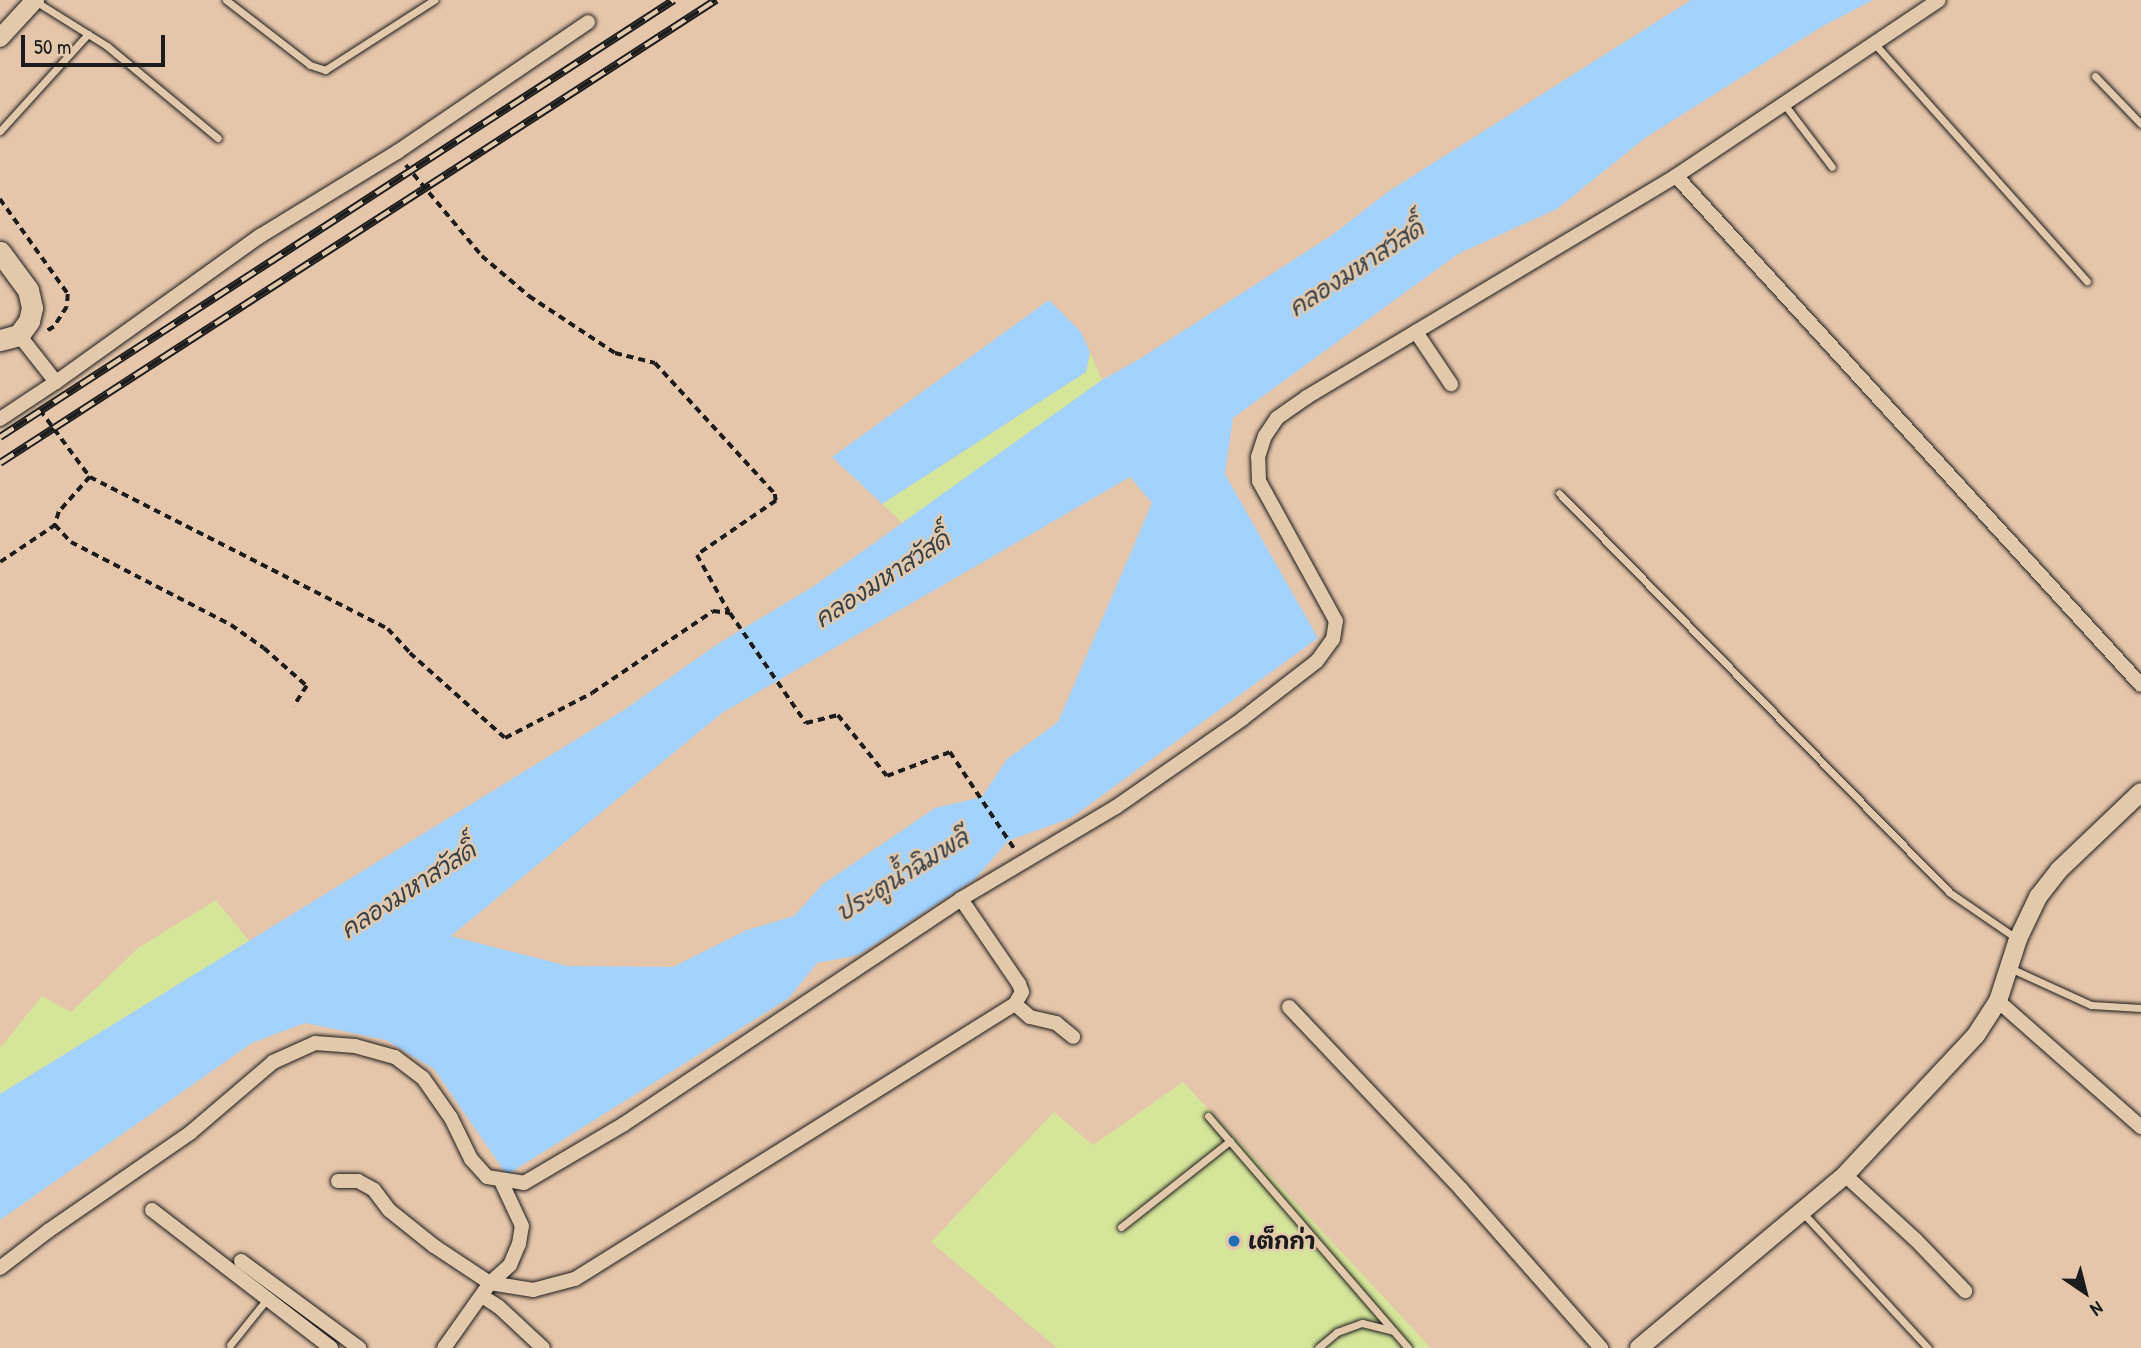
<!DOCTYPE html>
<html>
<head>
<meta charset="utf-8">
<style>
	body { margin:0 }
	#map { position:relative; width:2141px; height:1348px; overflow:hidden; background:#e6c6ab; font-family:"Patrick Hand","Playpen Sans Thai",sans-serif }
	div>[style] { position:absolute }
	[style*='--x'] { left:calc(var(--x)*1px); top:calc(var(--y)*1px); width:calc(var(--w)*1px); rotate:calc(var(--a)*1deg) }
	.green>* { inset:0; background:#d5e599 }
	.water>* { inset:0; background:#a3d2ff }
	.path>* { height:3.5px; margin-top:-1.75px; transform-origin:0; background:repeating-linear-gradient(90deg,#1c1c1c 0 7px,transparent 0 12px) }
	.roads { filter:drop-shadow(0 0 2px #1c1c1c) drop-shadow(0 0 2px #1c1c1c) }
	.service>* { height:7px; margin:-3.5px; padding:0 3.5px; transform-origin:3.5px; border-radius:3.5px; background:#e3c9ab }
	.minor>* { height:14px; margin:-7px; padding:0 7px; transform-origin:7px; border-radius:7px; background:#e3c9ab }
	.tertiary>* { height:18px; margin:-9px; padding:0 9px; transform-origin:9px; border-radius:9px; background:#e3c9ab }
	.secondary>* { height:21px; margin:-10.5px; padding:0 10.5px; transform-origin:10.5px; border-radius:10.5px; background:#e3c9ab }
	.rail>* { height:8px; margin-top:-4px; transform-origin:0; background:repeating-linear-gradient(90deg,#e3c9ab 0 16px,#1c1c1c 0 32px); box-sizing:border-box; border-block:2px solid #1c1c1c }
	.dots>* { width:19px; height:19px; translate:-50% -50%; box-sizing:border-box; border:4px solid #e3c9ab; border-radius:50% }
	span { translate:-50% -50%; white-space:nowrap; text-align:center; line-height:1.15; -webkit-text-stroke:5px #e3c9ab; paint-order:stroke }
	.poi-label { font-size:23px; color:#1c1c1c; font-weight:700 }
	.left { translate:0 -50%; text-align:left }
	.water-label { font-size:24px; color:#374049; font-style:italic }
	.north { position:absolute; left:2050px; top:1257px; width:70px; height:70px; -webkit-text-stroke:5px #e3c9ab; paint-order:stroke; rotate:145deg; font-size:19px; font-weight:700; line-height:28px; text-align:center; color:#1c1c1c }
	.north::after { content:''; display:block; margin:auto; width:24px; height:32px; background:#1c1c1c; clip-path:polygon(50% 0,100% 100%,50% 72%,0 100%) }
	.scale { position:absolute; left:21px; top:35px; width:144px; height:32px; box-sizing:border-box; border:4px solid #1c1c1c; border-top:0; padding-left:9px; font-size:21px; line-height:24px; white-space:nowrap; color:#1c1c1c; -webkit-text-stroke:5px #e3c9ab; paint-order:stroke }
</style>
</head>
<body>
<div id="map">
	<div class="green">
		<div style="clip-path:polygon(1090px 352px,1102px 380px,903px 523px,882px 504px,1086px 372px)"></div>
		<div style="clip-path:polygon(216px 900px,250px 942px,0 1094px,0 1048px,42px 996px,71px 1012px,138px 948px)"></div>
		<div style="clip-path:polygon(1183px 1082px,1431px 1348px,1057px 1348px,931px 1242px,1054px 1112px,1093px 1145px)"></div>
	</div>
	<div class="water">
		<div style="clip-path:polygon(evenodd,1691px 0,1873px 0,1823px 26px,1645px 138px,1557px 209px,1458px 254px,1233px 418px,1225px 474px,1318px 638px,1071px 818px,1008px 841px,975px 879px,858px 955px,817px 963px,789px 998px,507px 1175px,434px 1069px,386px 1040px,305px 1023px,252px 1043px,0 1220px,0 1094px,624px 710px,716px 645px,814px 586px,1102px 380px,1141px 358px,1332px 235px,1389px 191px,1691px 0,1130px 477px,1152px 503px,1058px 722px,1007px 759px,982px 797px,935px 808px,823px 884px,794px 916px,747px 930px,673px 967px,568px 966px,451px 936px,722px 713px,1130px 477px)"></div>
		<div style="clip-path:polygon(1049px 300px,1081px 332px,1090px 352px,1086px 372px,882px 504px,832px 457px)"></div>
	</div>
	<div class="path">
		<div style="--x:406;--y:165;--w:119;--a:50.1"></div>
		<div style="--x:482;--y:256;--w:62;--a:40.4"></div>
		<div style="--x:529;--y:296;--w:103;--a:33.5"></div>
		<div style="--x:615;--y:353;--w:41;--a:14"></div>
		<div style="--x:655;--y:363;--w:178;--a:47.5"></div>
		<div style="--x:775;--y:494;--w:7;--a:82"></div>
		<div style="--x:776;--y:501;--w:96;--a:145.6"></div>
		<div style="--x:697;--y:555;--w:65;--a:60.7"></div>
		<div style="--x:0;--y:199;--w:117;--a:54.4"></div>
		<div style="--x:68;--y:294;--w:13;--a:94"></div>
		<div style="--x:67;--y:307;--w:24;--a:123"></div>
		<div style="--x:54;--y:327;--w:9;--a:148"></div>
		<div style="--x:40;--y:410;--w:84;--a:53.3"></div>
		<div style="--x:90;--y:477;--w:335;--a:27"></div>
		<div style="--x:388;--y:629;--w:33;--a:47"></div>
		<div style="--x:410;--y:653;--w:127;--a:41.8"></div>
		<div style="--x:505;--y:738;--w:98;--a:-27.3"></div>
		<div style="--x:592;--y:693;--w:146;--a:-34.1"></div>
		<div style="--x:713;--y:611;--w:17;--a:7"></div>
		<div style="--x:730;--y:613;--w:134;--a:55.4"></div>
		<div style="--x:806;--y:723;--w:33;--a:-14"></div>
		<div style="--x:838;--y:715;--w:78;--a:51.2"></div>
		<div style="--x:887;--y:776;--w:67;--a:-20.9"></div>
		<div style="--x:950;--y:752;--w:118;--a:56.4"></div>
		<div style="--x:90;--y:477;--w:47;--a:131.5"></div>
		<div style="--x:59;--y:512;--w:14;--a:107"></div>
		<div style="--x:55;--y:525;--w:23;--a:47"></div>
		<div style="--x:71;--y:542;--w:180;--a:27.4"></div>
		<div style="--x:231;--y:625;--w:40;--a:34.9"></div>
		<div style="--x:264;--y:648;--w:57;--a:41.5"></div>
		<div style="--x:307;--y:686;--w:24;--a:123"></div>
		<div style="--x:0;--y:562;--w:66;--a:-33.9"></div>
	</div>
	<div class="roads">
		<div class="service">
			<div style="--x:226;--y:0;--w:106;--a:37.7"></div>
			<div style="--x:310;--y:65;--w:16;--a:18"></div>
			<div style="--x:325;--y:70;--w:130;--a:-32.7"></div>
			<div style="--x:35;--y:1;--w:85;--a:32"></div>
			<div style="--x:107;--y:46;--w:144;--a:39.7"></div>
			<div style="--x:1873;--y:42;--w:321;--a:48.2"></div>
			<div style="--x:2095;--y:76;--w:66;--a:46.2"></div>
			<div style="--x:1784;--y:104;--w:79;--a:52.7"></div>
			<div style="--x:0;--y:131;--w:131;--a:-47.8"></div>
			<div style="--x:1559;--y:493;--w:558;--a:45.65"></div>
			<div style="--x:1949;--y:892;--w:81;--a:34.5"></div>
			<div style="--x:2010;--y:968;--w:89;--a:24.6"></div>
			<div style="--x:2091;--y:1005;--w:50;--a:3.4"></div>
			<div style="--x:1208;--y:1116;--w:306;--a:49.2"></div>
			<div style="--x:1803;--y:1213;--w:184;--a:47.2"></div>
			<div style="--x:1121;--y:1227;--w:139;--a:-38.3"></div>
			<div style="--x:230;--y:1345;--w:59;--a:-51.2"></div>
			<div style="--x:1318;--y:1348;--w:25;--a:-40"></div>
			<div style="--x:1337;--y:1332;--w:27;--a:-20"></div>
			<div style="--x:1362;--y:1323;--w:32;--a:14"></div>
		</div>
		<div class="minor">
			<div style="--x:1676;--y:176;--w:689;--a:47.59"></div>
			<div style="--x:1416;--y:332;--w:63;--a:56.1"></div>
			<div style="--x:56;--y:382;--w:251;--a:-35.6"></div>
			<div style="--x:260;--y:236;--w:161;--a:-31.5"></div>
			<div style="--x:397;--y:152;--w:231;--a:-34.2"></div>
			<div style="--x:0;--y:419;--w:67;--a:-33.5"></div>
			<div style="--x:56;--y:382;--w:60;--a:-128.2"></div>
			<div style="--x:1998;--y:1001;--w:191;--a:41.4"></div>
			<div style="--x:1015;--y:1004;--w:20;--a:41"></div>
			<div style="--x:1030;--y:1017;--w:27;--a:13"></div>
			<div style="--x:1056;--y:1023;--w:22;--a:39"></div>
			<div style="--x:1289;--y:1007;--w:250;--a:46.6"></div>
			<div style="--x:1461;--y:1189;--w:212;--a:48.6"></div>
			<div style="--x:1845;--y:1175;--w:96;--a:42.5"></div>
			<div style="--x:1916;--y:1240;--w:71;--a:46.1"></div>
			<div style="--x:338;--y:1181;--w:20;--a:0"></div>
			<div style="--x:358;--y:1181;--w:18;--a:29"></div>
			<div style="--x:374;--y:1190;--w:25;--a:53"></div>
			<div style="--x:389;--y:1210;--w:58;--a:38.7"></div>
			<div style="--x:434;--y:1246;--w:67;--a:33.5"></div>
			<div style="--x:490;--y:1283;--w:44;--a:9.2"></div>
			<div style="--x:533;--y:1290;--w:43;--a:-14.7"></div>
			<div style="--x:575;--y:1279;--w:519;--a:-32.01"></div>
			<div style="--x:1015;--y:1004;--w:14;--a:-60"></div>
			<div style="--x:1022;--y:992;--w:9;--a:-111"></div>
			<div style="--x:1019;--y:984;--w:103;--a:-124.3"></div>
			<div style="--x:152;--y:1210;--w:226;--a:37.6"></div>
			<div style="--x:241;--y:1261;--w:147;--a:36.4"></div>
			<div style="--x:0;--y:1268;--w:61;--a:-37.6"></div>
			<div style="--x:48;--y:1231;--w:173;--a:-34.6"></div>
			<div style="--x:190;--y:1133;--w:109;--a:-40.5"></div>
			<div style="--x:273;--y:1062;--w:46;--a:-24.3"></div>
			<div style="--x:315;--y:1043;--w:40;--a:4.3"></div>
			<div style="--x:355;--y:1046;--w:41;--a:15.4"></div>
			<div style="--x:395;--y:1057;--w:35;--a:37"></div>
			<div style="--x:423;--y:1078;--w:49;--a:55"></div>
			<div style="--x:451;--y:1118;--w:46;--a:64"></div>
			<div style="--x:471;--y:1159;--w:24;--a:48"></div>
			<div style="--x:487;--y:1177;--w:37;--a:9"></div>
			<div style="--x:524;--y:1183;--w:116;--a:-30.5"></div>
			<div style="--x:624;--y:1124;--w:405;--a:-33.7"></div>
			<div style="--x:961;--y:899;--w:180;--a:-30.7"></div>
			<div style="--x:1116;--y:807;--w:154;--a:-34.9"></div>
			<div style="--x:1242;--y:719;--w:95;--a:-37.7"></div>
			<div style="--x:1317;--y:661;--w:27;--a:-54"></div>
			<div style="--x:1333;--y:639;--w:18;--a:-81"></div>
			<div style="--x:1336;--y:621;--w:160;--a:-118.8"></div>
			<div style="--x:1259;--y:481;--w:24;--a:-92"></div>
			<div style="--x:1258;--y:457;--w:22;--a:-72"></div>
			<div style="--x:1265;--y:436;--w:22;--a:-56"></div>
			<div style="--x:1277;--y:418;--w:37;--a:-35"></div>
			<div style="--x:1307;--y:397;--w:430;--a:-30.9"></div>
			<div style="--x:1676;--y:176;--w:316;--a:-33.8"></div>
			<div style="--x:482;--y:1296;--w:20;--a:33"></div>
			<div style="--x:499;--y:1307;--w:60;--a:43"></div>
			<div style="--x:444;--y:1348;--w:80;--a:-54.7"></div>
			<div style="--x:490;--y:1283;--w:27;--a:-42"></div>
			<div style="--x:510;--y:1265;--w:23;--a:-67"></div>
			<div style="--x:519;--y:1244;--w:18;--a:-81"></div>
			<div style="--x:522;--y:1226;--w:50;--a:-115"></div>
		</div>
		<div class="tertiary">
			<div style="--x:0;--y:38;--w:52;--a:-47.4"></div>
			<div style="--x:1639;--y:1348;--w:269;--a:-40"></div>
			<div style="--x:1845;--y:1175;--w:192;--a:-46.9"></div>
			<div style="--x:1976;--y:1035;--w:40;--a:-57.1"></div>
			<div style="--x:1998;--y:1001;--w:65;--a:-72.1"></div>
			<div style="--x:2018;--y:939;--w:47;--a:-64.5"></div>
			<div style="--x:2038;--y:897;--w:34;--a:-52"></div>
			<div style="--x:2059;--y:870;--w:113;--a:-43.6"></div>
		</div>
		<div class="secondary">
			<div style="--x:0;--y:252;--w:47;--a:53.6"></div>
			<div style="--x:28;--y:290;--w:18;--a:77"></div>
			<div style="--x:32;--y:308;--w:13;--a:103"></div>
			<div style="--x:29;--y:321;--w:17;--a:126"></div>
			<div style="--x:19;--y:335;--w:20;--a:165"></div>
		</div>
	</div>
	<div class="rail">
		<div style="--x:0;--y:437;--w:803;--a:-32.96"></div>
		<div style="--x:0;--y:463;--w:853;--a:-32.89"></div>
	</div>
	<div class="dots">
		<div style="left:1234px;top:1241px;background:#1f6fb2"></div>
	</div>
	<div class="poi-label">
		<span class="left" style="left:1248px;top:1241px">เต็กก่า</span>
	</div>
	<div class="water-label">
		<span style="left:1356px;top:268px;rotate:-33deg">คลองมหาสวัสดิ์</span>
		<span style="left:882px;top:579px;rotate:-33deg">คลองมหาสวัสดิ์</span>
		<span style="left:902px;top:875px;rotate:-32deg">ประตูน้ำฉิมพลี</span>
		<span style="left:408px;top:890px;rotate:-33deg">คลองมหาสวัสดิ์</span>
	</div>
	<div class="north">N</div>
	<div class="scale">50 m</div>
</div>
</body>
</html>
